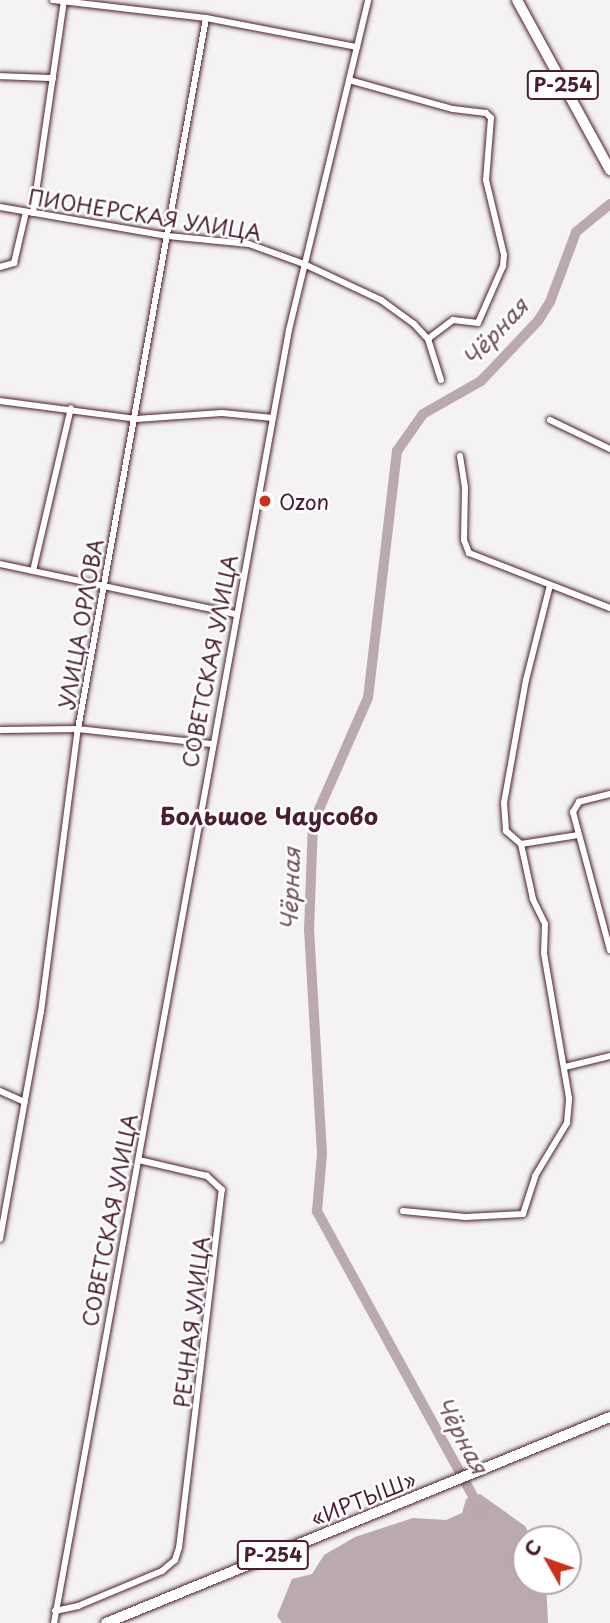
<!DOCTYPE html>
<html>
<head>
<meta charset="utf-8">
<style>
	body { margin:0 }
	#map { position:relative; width:610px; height:1623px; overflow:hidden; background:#f4f2f2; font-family:"Playpen Sans",sans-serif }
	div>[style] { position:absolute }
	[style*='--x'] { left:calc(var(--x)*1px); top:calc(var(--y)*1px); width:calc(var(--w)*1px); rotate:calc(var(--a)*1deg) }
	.water>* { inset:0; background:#baa9ae }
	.river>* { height:10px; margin:-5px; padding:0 5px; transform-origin:5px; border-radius:5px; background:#baa9ae }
	.roads { filter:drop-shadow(0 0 2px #4a1f2b) drop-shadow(0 0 2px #4a1f2b) }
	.minor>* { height:6px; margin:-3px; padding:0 3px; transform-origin:3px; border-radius:3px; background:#fff }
	.trunk>* { height:10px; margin:-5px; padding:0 5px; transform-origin:5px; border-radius:5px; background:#fff }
	.dots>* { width:19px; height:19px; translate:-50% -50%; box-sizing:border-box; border:4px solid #fff; border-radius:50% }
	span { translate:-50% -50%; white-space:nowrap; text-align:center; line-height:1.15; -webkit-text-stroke:5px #fff; paint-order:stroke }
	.shield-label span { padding:2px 5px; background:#fff; border:2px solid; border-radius:5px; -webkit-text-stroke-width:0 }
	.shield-label { font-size:19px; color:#4a1f2b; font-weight:700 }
	.street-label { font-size:21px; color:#4a1f2b }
	.poi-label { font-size:21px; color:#4a1f2b }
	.left { translate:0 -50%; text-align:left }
	.water-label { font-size:23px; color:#714f59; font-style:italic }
	.quarter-label { font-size:24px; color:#4a1f2b; font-weight:700 }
	.north { position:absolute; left:512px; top:1525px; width:70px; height:70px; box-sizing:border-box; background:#fff; border:2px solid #b7a5aa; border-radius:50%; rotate:310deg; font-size:19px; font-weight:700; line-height:28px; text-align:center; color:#4a1f2b }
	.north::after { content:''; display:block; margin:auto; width:24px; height:32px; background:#c8321e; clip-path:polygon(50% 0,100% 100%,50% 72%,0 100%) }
</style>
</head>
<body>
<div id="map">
	<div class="water">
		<div style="clip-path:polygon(480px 1494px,525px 1526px,532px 1539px,526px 1539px,526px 1581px,546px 1581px,548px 1623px,282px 1623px,277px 1616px,292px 1579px,312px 1574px,324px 1555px,355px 1537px,413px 1518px,446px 1520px,462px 1513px,466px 1499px)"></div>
	</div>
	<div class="river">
		<div style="--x:480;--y:1509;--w:340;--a:-118.7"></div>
		<div style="--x:317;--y:1211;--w:57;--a:-85"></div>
		<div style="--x:322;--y:1154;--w:223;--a:-93.3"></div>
		<div style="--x:309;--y:931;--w:108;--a:-87.9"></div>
		<div style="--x:313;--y:823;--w:137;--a:-66.3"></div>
		<div style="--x:368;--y:698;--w:249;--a:-83.3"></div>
		<div style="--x:397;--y:451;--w:45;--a:-54.9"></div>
		<div style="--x:423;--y:414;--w:67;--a:-29.6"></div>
		<div style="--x:481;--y:381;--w:83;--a:-46.5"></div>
		<div style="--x:538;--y:321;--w:22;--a:-58"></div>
		<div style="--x:550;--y:302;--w:75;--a:-69.6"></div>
		<div style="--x:576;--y:232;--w:44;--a:-39.5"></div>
	</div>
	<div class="roads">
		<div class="minor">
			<div style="--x:53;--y:0;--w:154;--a:6.7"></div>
			<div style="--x:206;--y:18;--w:154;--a:10.9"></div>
			<div style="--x:0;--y:76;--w:53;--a:2.2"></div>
			<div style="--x:349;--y:80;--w:108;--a:15.6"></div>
			<div style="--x:453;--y:109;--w:33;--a:7"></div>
			<div style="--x:486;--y:113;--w:7;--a:45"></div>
			<div style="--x:491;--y:118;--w:62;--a:94.6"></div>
			<div style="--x:486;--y:180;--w:77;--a:76.5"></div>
			<div style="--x:504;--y:255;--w:11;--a:95"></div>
			<div style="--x:503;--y:266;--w:62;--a:113.7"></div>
			<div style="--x:478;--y:323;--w:25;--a:-173"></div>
			<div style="--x:453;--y:320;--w:31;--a:143"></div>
			<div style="--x:0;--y:207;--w:170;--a:9.8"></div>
			<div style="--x:168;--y:236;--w:81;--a:5.6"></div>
			<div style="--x:249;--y:244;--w:59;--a:20"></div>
			<div style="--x:304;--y:264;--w:85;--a:25.1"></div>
			<div style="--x:381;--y:300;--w:41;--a:36"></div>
			<div style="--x:414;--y:324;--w:21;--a:47"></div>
			<div style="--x:428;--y:339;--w:43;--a:72.4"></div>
			<div style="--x:33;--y:213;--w:214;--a:-81.7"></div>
			<div style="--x:0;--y:267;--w:15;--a:-16"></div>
			<div style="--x:14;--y:263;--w:52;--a:-76.8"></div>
			<div style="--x:0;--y:401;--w:137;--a:7.5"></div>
			<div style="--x:136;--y:419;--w:86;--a:-4"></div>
			<div style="--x:222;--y:413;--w:51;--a:5.6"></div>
			<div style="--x:550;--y:420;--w:67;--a:25.8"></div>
			<div style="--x:460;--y:456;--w:31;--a:81"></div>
			<div style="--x:465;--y:487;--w:53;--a:91.1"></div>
			<div style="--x:464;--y:540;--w:14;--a:69"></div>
			<div style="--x:469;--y:553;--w:151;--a:21.3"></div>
			<div style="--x:0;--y:564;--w:241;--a:12"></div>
			<div style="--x:33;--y:571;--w:167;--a:-76.9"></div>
			<div style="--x:0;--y:730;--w:78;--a:-0.7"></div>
			<div style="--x:78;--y:729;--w:134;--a:6.4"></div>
			<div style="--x:610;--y:794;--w:32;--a:166"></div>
			<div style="--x:579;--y:802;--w:12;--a:121"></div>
			<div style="--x:573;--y:812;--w:143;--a:75"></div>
			<div style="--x:521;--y:844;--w:20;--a:-139"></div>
			<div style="--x:506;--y:831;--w:28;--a:-94"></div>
			<div style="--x:504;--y:803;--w:125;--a:-79.9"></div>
			<div style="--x:526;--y:680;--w:98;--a:-75.8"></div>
			<div style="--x:521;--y:844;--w:58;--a:-9"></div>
			<div style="--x:565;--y:1067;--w:46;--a:-13.7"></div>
			<div style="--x:0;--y:1091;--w:27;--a:24"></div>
			<div style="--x:403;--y:1211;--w:63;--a:5.4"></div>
			<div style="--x:466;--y:1217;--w:57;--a:-3"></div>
			<div style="--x:523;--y:1214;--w:40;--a:-72"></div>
			<div style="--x:535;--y:1176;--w:62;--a:-58.9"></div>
			<div style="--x:567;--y:1123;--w:25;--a:-85"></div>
			<div style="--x:569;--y:1098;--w:147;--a:-99.8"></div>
			<div style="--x:544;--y:953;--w:29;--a:-88"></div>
			<div style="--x:545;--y:924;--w:28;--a:-116"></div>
			<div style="--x:533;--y:899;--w:56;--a:-102.3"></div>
			<div style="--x:0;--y:1239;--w:231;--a:-79.8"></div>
			<div style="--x:41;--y:1012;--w:285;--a:-82.6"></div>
			<div style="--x:78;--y:729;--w:722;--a:-79.79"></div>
			<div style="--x:55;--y:1611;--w:24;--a:-12"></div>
			<div style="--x:78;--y:1606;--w:91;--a:-22.6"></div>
			<div style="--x:162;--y:1571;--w:17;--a:-40"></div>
			<div style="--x:175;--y:1560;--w:13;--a:-72"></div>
			<div style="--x:179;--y:1548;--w:361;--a:-83.2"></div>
			<div style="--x:222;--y:1190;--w:21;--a:-137"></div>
			<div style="--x:207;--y:1176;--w:70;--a:-166.8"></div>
			<div style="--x:54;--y:1623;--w:1314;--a:-79.7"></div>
			<div style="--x:289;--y:330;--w:339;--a:-76.5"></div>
		</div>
		<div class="trunk">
			<div style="--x:517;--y:0;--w:194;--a:61.3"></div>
			<div style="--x:106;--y:1623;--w:544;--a:-22.23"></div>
		</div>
	</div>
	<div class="dots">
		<div style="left:265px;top:501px;background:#c8321e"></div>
	</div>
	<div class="shield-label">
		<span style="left:563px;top:85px">Р-254</span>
		<span style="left:273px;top:1555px">Р-254</span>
	</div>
	<div class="street-label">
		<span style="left:145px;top:214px;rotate:9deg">ПИОНЕРСКАЯ УЛИЦА</span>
		<span style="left:80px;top:624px;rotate:-80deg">УЛИЦА ОРЛОВА</span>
		<span style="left:209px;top:661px;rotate:-79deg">СОВЕТСКАЯ УЛИЦА</span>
		<span style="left:109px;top:1220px;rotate:-79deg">СОВЕТСКАЯ УЛИЦА</span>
		<span style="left:191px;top:1322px;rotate:-83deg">РЕЧНАЯ УЛИЦА</span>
		<span style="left:363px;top:1498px;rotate:-22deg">«ИРТЫШ»</span>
	</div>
	<div class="poi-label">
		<span class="left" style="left:279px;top:501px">Ozon</span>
	</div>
	<div class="water-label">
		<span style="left:495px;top:332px;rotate:-47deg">Чёрная</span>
		<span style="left:290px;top:889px;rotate:-88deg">Чёрная</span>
		<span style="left:462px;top:1435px;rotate:62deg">Чёрная</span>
	</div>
	<div class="quarter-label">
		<span style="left:269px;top:816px">Большое Чаусово</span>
	</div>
	<div class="north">С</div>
</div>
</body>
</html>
